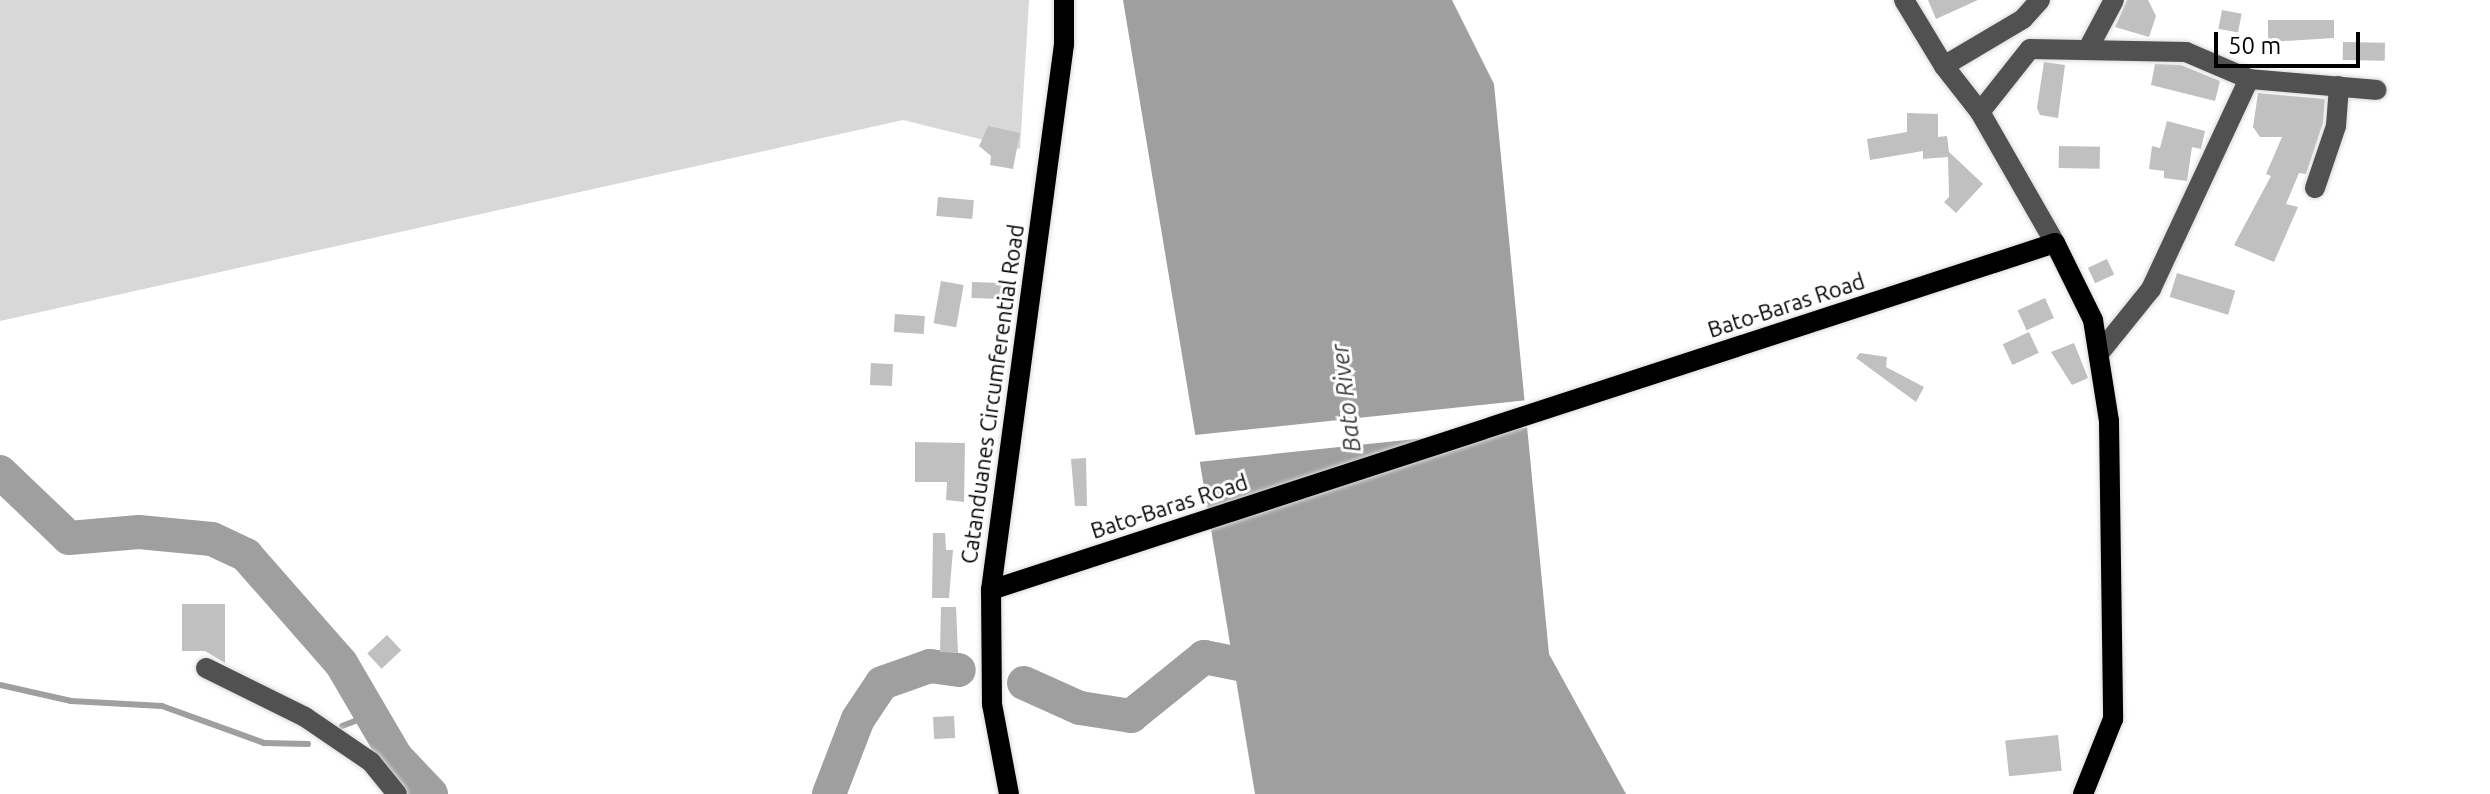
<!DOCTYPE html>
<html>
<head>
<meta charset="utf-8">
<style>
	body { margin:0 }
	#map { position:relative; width:2490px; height:794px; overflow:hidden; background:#fff; font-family:Ubuntu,sans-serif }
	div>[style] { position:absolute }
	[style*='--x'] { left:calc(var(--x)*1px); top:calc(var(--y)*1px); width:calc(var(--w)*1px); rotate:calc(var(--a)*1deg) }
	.green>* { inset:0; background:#d8d8d8 }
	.water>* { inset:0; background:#9f9f9f }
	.pier>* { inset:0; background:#fff; transform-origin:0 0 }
	.stream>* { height:6px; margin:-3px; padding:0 3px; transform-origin:3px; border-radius:3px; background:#9f9f9f }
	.river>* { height:34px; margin:-17px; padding:0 17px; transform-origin:17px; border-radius:17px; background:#9f9f9f }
	.building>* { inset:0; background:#c0c0c0; transform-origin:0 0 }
	.roads { filter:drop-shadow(0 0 2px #dbdbdb) drop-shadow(0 0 2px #dbdbdb) }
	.minor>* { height:20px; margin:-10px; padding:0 10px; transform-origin:10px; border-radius:10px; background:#515151 }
	.major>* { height:20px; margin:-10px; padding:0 10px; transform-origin:10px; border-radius:10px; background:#000 }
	span { translate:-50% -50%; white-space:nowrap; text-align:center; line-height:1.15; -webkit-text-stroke:6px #fff; paint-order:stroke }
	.street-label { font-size:22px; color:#000 }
	.water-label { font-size:24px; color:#404040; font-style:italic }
	.scale { position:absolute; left:2214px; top:32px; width:146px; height:36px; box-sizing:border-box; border:4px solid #000; border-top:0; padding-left:10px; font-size:24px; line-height:28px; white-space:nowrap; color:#000; -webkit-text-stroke:6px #fff; paint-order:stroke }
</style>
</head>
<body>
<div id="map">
	<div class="green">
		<div style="clip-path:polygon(0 0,1029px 0,1020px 149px,903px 120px,0 321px)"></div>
	</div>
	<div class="water">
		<div style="clip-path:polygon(1123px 0,1452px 0,1494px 84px,1549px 654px,1626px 794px,1255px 794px)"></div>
	</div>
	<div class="pier">
		<div style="left:1529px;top:400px;width:27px;height:343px;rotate:84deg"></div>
	</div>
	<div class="stream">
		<div style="--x:0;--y:685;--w:73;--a:12.7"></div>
		<div style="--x:71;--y:701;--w:91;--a:3.1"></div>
		<div style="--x:162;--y:706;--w:109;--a:19.9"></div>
		<div style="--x:264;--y:743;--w:44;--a:1.3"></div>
		<div style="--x:342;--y:726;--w:31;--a:-21"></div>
	</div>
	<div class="river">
		<div style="--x:0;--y:472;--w:95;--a:43.7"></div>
		<div style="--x:69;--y:538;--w:70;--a:-4.9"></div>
		<div style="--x:139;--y:532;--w:73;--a:5.5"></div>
		<div style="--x:212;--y:539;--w:38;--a:25"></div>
		<div style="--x:246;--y:555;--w:144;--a:48.7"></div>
		<div style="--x:341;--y:663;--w:109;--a:59.7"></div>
		<div style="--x:396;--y:757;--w:51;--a:46.6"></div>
		<div style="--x:1024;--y:683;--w:61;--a:24.1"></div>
		<div style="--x:1080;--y:708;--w:52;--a:8.9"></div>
		<div style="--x:1131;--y:716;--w:94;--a:-38.9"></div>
		<div style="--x:1204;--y:657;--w:76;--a:11.3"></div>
		<div style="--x:829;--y:794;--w:80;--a:-68.9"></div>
		<div style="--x:858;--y:719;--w:43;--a:-56.3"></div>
		<div style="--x:882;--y:683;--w:51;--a:-19.5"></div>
		<div style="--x:930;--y:666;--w:29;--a:8"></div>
	</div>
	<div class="building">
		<div style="clip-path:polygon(1928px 0,1978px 0,1936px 19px)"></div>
		<div style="clip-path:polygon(2127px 0,2148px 0,2156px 16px,2149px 37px,2115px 27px)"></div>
		<div style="left:2222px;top:10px;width:20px;height:19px;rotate:11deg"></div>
		<div style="clip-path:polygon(2268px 20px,2334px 20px,2334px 38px,2268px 42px)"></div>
		<div style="left:2343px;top:42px;width:42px;height:18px;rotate:1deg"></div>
		<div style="clip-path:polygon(2044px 62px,2065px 65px,2058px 118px,2040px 115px,2037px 108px)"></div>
		<div style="clip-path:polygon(2155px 64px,2181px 65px,2220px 81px,2215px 101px,2151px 85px)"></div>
		<div style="clip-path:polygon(2258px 93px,2325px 99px,2323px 123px,2306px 174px,2299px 173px,2286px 204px,2298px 207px,2274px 262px,2234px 245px,2271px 176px,2266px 174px,2282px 137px,2260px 137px,2253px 127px)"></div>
		<div style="clip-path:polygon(1907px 113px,1938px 114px,1938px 137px,1947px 136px,1949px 152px,1983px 184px,1956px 213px,1944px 202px,1949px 197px,1948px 157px,1923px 159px,1923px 151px,1870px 160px,1867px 139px,1907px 132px)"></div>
		<div style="clip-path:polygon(2167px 121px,2205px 131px,2201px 149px,2192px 147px,2187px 181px,2164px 178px,2164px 171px,2149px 169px,2152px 146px,2160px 148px)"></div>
		<div style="clip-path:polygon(988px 126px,1020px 133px,1013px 169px,990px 165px,991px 156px,979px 146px)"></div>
		<div style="left:2059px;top:146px;width:41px;height:22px;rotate:1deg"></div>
		<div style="left:938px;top:197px;width:36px;height:19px;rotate:5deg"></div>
		<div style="left:2107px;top:259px;width:17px;height:21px;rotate:65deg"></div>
		<div style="left:2177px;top:273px;width:61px;height:25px;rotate:17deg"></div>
		<div style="left:941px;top:281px;width:23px;height:43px;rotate:10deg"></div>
		<div style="left:972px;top:282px;width:31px;height:16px;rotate:2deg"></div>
		<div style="left:2045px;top:298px;width:22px;height:30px;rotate:66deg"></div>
		<div style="left:895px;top:314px;width:30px;height:18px;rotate:4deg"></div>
		<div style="left:2029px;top:332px;width:23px;height:29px;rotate:65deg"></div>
		<div style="clip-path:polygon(2074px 343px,2088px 378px,2072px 385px,2051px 352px)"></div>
		<div style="clip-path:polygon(1860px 353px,1887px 357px,1886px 367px,1924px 387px,1916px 402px,1856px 358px)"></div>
		<div style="left:871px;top:363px;width:22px;height:22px;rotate:3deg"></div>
		<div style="clip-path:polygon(915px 442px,965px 443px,964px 502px,946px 500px,947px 482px,915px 482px)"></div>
		<div style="clip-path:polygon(1086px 458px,1087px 506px,1075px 506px,1071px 459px)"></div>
		<div style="clip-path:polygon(933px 533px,945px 533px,946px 550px,953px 550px,949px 598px,932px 598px)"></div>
		<div style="clip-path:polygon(182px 604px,225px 604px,225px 663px,205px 651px,182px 651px)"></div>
		<div style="clip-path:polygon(941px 607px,956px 607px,958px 653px,940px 652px)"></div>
		<div style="left:387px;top:635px;width:21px;height:27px;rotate:47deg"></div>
		<div style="left:954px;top:716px;width:22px;height:21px;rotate:87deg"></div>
		<div style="left:2058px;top:735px;width:36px;height:53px;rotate:84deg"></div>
	</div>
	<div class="roads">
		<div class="minor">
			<div style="--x:1904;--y:0;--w:77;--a:58.8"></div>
			<div style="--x:2040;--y:0;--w:25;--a:132"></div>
			<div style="--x:2023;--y:19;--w:92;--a:149.3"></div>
			<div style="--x:1944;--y:66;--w:58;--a:52"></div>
			<div style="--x:1980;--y:112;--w:151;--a:60.2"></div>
			<div style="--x:2089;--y:47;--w:53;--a:-62"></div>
			<div style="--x:1980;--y:112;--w:80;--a:-51.6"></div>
			<div style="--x:2030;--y:49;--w:156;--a:1.1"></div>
			<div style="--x:2186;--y:52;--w:69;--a:23.2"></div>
			<div style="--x:2249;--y:79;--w:128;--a:4.9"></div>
			<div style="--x:2315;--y:188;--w:65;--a:-71.3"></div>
			<div style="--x:2336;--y:126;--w:40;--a:-85.7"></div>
			<div style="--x:2101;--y:351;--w:80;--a:-51.1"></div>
			<div style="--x:2151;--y:289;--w:232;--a:-65"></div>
			<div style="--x:206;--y:668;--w:110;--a:26.3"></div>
			<div style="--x:305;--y:717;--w:80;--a:34.3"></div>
			<div style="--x:371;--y:762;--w:41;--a:50.9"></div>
		</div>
		<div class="major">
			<div style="--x:991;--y:590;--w:1119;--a:-18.06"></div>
			<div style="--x:2055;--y:243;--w:86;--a:63.7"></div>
			<div style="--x:2093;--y:320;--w:102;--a:81"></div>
			<div style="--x:2109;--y:421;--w:298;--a:89.2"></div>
			<div style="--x:2113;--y:719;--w:81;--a:111.8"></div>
			<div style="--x:1009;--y:794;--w:92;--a:-100.7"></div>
			<div style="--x:992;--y:704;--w:114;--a:-90.5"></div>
			<div style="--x:991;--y:590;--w:551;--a:-82.38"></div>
			<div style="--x:1064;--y:44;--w:44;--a:-90"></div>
		</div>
	</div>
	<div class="street-label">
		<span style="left:1786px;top:305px;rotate:-18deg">Bato-Baras Road</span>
		<span style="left:992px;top:394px;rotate:-82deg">Catanduanes Circumferential Road</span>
		<span style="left:1169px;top:506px;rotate:-18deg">Bato-Baras Road</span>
	</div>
	<div class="water-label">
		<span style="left:1346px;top:398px;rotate:-97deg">Bato River</span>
	</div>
	<div class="scale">50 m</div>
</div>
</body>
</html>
